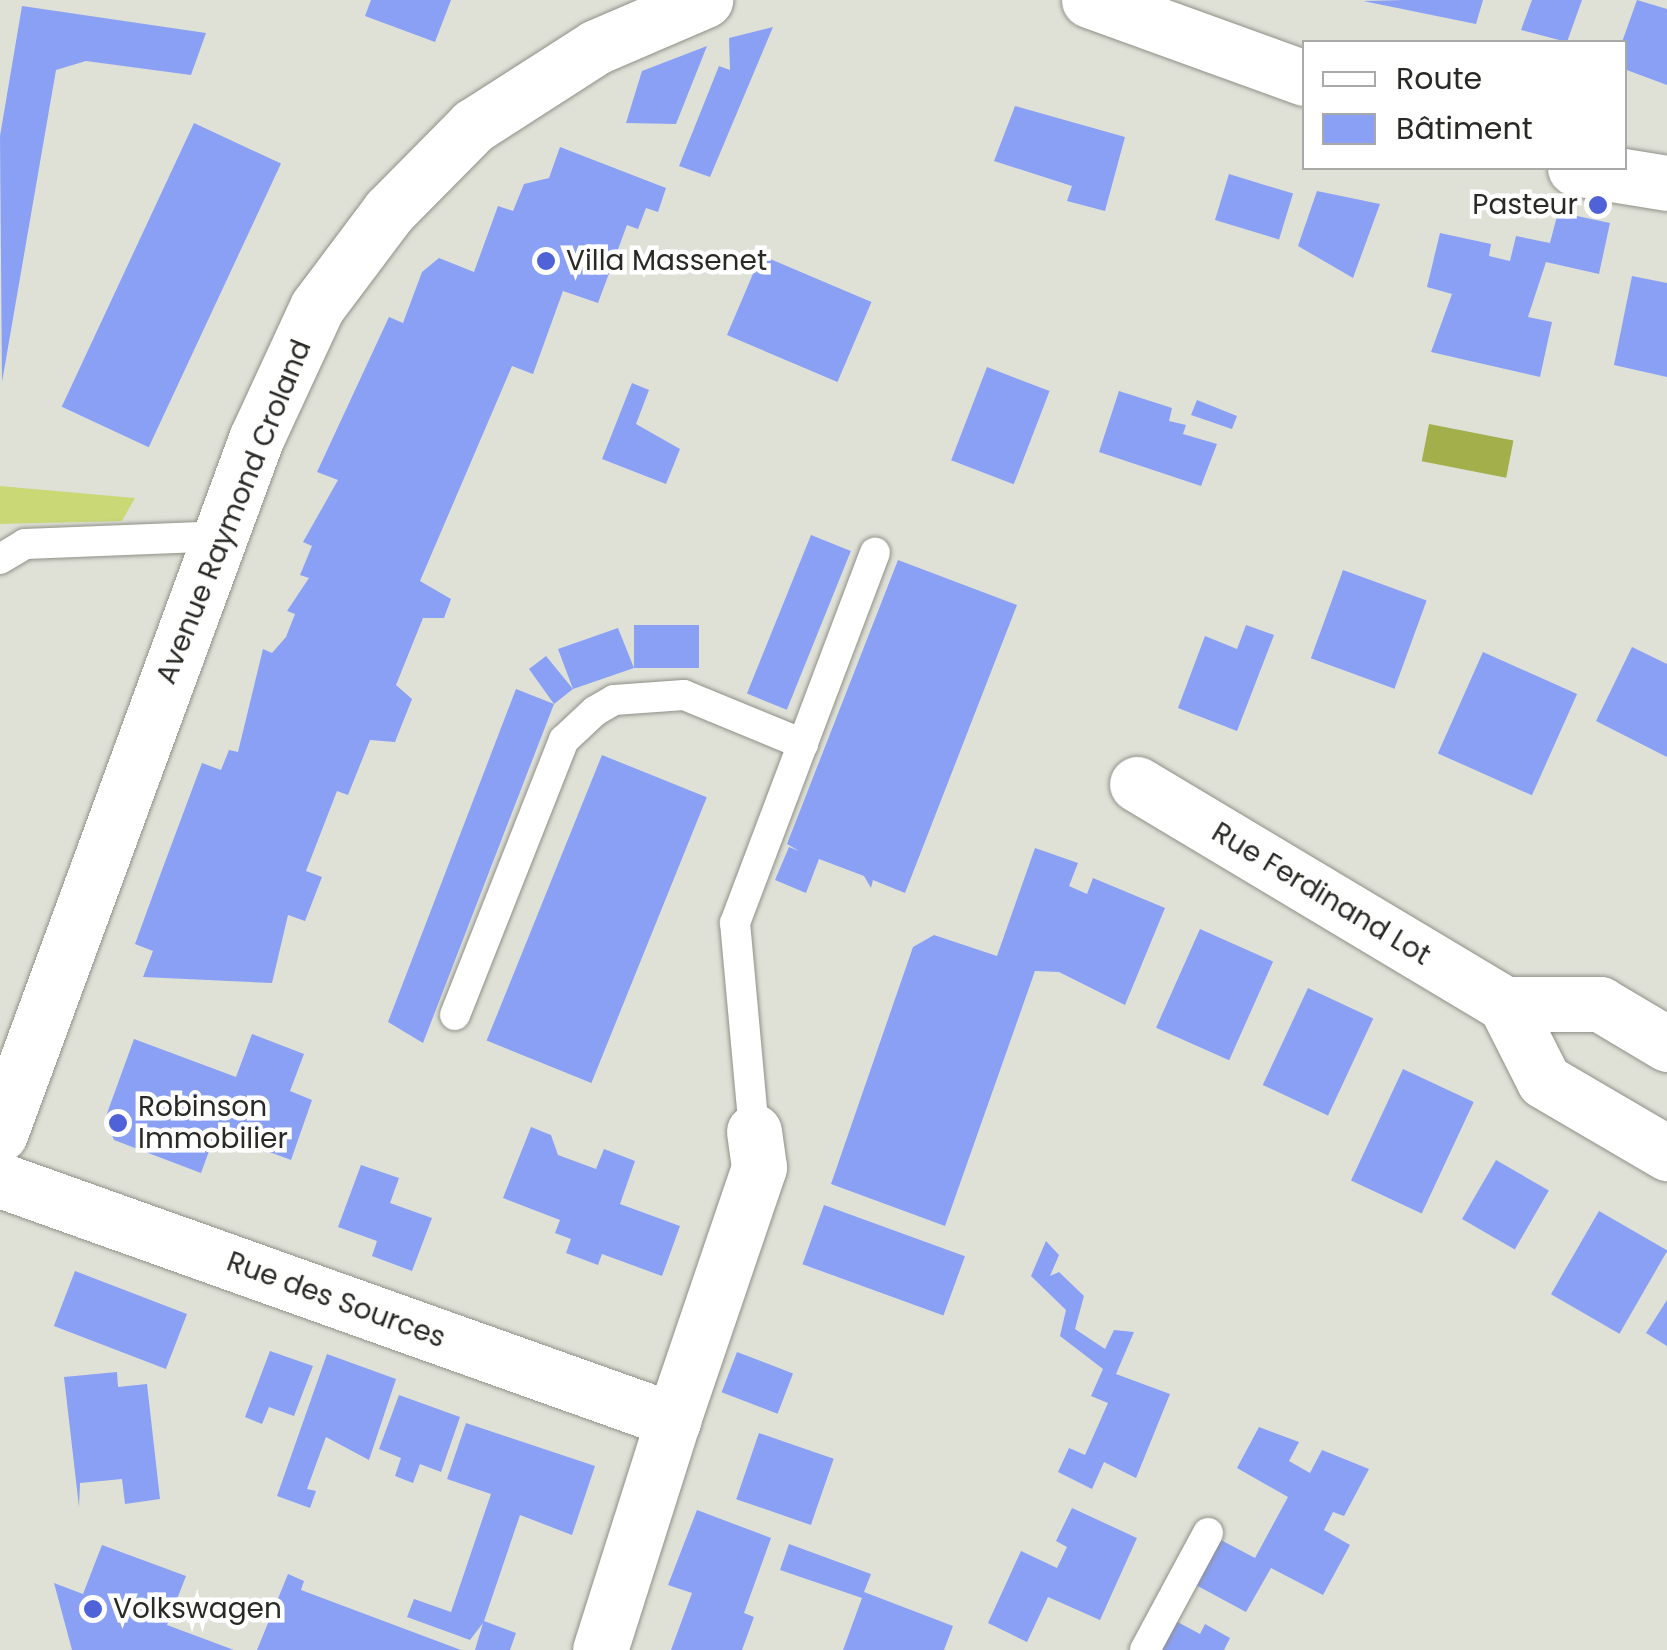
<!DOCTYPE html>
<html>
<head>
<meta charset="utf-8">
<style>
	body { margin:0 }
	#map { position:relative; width:1667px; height:1650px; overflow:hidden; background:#dfe1d7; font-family:Poppins,sans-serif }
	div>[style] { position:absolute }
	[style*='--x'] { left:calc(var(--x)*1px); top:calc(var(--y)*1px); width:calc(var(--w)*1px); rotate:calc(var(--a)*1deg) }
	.green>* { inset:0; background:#cad876 }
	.water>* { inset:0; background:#a2af4a; transform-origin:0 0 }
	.building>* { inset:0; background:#8aa0f5; transform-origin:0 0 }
	.roads { filter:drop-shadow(0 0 2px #8f9088) drop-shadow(0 0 2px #8f9088) }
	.service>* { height:30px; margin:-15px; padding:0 15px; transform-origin:15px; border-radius:15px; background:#fff }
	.minor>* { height:55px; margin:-27.5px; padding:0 27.5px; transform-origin:27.5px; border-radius:27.5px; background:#fff }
	.secondary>* { height:55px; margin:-27.5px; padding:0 27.5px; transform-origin:27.5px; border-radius:27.5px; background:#fff }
	.dots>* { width:28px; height:28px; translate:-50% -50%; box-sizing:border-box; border:5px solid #fff; border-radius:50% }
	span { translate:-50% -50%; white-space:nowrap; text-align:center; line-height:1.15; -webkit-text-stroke:9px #fff; paint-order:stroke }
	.poi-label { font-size:28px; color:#292a26 }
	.right { translate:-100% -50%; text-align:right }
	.left { translate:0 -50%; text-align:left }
	.street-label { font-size:28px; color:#292a26 }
	.legend { position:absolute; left:1302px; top:40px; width:325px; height:130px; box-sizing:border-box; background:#fff; border:2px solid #a9aaa8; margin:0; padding:12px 18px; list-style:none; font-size:30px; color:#292a26 }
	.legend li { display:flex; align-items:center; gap:20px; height:50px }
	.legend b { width:50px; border:2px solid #a9aaa8 }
</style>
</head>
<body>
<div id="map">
	<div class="green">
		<div style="clip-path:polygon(0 486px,135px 498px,122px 521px,0 524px)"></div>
	</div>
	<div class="water">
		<div style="left:1429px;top:424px;width:86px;height:38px;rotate:11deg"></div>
	</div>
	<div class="building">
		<div style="clip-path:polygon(371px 0,451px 0,435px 42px,365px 16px)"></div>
		<div style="clip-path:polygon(1404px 0,1483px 0,1476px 24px,1363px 1px)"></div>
		<div style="clip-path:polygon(1532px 0,1582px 0,1567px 42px,1521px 30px)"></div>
		<div style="clip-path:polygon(1637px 0,1667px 9px,1667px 85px,1624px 69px,1622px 42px)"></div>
		<div style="clip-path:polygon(22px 6px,206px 33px,191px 75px,86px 61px,56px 70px,2px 382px,0 136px)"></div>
		<div style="clip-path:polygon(773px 27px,710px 177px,679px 166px,719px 66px,730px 70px,729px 38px)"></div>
		<div style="clip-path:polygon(707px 46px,676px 124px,626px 123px,642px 71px)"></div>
		<div style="clip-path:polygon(1015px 106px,1125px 137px,1105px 211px,1067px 201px,1072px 186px,994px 161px)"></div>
		<div style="left:194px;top:123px;width:96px;height:313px;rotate:25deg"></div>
		<div style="clip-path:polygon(560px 147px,666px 188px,658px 212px,646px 208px,638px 229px,627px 225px,598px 303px,563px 291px,533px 374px,512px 366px,420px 581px,451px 599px,444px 618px,423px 618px,396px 685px,412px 699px,395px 742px,370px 740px,348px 795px,337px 791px,306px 871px,322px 877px,305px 921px,288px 915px,272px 983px,143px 977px,153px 951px,135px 944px,162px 870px,202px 763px,221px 770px,229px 750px,238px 752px,263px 649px,272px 653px,286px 637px,295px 614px,287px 611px,309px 578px,300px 575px,312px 546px,303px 542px,338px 480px,317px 472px,389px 317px,403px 323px,422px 272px,439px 258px,474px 272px,498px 206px,513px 211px,524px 184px,549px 178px)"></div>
		<div style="left:1229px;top:174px;width:67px;height:48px;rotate:17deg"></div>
		<div style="clip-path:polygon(1317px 191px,1380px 204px,1353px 278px,1298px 246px)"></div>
		<div style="clip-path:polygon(1558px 212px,1610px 223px,1599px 274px,1546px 262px,1528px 317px,1552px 322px,1540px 377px,1431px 352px,1452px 294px,1427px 287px,1440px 233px,1491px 244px,1489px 256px,1510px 261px,1516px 236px,1550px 243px)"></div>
		<div style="left:761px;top:255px;width:120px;height:87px;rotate:23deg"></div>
		<div style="clip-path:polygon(1632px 276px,1667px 283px,1667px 377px,1614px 365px)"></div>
		<div style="left:987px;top:367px;width:67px;height:100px;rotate:21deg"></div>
		<div style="clip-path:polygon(632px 383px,649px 390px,636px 424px,680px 449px,666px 484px,602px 459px)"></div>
		<div style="clip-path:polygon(1119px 391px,1172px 408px,1169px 421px,1186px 425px,1183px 434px,1217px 444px,1201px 486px,1099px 452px)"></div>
		<div style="clip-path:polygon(1197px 400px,1237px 416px,1232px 429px,1191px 415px)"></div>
		<div style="left:811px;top:535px;width:43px;height:171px;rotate:22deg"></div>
		<div style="clip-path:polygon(898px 560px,1017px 605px,905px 893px,873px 880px,871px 888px,864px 876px,819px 859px,806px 893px,775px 880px,789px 847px,799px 851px,787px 844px)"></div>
		<div style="left:1343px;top:570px;width:89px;height:94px;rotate:20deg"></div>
		<div style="clip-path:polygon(634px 625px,699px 625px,699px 668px,634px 668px,573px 689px,558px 649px,618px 628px,634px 668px)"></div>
		<div style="clip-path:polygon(1246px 625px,1274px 635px,1237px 731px,1178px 708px,1205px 636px,1237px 649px)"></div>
		<div style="clip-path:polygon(1632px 647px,1667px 664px,1667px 757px,1596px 721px)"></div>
		<div style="left:1483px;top:652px;width:103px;height:111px;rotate:24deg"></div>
		<div style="clip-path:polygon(546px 656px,573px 689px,554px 704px,423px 1043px,388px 1022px,516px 689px,554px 704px,529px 669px)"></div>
		<div style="left:602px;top:755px;width:113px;height:308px;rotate:22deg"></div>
		<div style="clip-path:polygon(1035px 848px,1078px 863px,1069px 886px,1087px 894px,1093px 878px,1165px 908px,1125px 1005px,1059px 972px,1035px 971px,945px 1226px,831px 1184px,913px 947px,934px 935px,997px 956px)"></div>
		<div style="left:1200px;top:929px;width:80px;height:108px;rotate:24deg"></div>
		<div style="left:1308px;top:988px;width:72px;height:107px;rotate:25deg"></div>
		<div style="clip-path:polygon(252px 1034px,304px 1054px,290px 1091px,312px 1100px,291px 1160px,216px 1132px,201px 1173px,114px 1140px,105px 1119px,134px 1039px,236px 1077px)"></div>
		<div style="left:1403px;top:1069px;width:78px;height:123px;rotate:25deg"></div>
		<div style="clip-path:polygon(531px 1127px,551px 1135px,558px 1155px,596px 1169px,604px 1149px,635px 1161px,620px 1204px,680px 1226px,662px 1276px,602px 1254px,598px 1265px,566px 1253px,571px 1239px,555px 1233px,560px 1220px,503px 1198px)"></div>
		<div style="left:1496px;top:1160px;width:61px;height:68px;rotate:30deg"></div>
		<div style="clip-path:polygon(361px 1165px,399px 1178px,390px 1203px,432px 1218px,412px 1271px,372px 1256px,377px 1241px,338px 1227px)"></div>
		<div style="left:824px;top:1205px;width:150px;height:63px;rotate:20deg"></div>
		<div style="left:1599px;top:1211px;width:79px;height:96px;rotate:30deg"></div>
		<div style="clip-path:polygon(1046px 1241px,1059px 1255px,1050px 1276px,1059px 1272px,1084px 1296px,1075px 1329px,1105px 1349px,1114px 1330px,1134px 1332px,1116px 1374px,1170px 1394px,1136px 1478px,1104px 1462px,1092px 1489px,1058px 1472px,1069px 1448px,1085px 1455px,1108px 1403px,1091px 1396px,1103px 1369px,1060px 1336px,1066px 1310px,1031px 1276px)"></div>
		<div style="left:75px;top:1271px;width:120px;height:59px;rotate:21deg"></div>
		<div style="clip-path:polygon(1667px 1300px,1667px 1346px,1646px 1333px)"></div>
		<div style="clip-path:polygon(270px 1351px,313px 1366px,294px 1416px,269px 1407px,262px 1424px,245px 1417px)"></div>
		<div style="left:737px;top:1352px;width:60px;height:43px;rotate:21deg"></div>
		<div style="clip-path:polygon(327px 1354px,396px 1379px,369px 1460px,326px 1437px,307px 1489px,316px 1491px,310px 1508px,277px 1496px)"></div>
		<div style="clip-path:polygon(117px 1372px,118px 1387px,147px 1384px,160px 1499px,125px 1504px,122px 1479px,80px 1483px,79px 1507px,64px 1377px)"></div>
		<div style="clip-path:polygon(399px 1395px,460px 1417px,441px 1472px,420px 1464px,413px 1483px,395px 1476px,401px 1458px,379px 1449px)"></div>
		<div style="clip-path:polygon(466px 1423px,595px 1466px,572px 1535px,520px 1515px,484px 1621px,516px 1633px,510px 1650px,475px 1650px,483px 1623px,470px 1640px,407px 1617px,414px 1599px,451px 1612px,491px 1494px,447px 1479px)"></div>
		<div style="clip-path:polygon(1259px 1427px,1299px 1442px,1289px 1461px,1310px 1473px,1322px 1450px,1369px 1469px,1344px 1516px,1333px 1512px,1324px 1530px,1350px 1545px,1323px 1595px,1271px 1568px,1246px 1612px,1194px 1584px,1219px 1539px,1255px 1558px,1288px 1497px,1237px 1468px)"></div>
		<div style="left:759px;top:1433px;width:79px;height:70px;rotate:19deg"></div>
		<div style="clip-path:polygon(1072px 1508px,1137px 1538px,1100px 1620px,1048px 1597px,1027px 1642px,988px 1623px,1021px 1551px,1057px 1568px,1067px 1547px,1056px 1541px)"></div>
		<div style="clip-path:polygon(697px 1510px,771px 1538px,744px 1613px,754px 1617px,742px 1650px,671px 1650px,692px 1593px,668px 1585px)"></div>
		<div style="clip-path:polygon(789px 1544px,871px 1574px,864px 1592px,953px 1626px,944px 1650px,843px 1650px,862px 1598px,780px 1570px)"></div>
		<div style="clip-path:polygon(102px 1545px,186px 1576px,167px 1625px,234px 1650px,72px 1650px,54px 1583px,83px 1594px)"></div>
		<div style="clip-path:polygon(288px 1574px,304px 1581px,301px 1590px,461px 1650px,257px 1650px)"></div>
		<div style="clip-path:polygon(1174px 1620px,1200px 1634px,1205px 1624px,1230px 1638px,1224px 1650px,1158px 1650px)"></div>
	</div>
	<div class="roads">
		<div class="service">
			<div style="--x:0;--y:559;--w:29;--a:-31"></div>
			<div style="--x:25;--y:544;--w:195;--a:-2.3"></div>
			<div style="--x:455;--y:1015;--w:296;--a:-68.4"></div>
			<div style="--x:564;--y:740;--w:42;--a:-43.1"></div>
			<div style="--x:595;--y:711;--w:22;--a:-30"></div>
			<div style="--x:614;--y:700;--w:70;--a:-4.1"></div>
			<div style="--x:684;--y:695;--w:129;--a:22.4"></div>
			<div style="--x:754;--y:1131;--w:209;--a:-95.2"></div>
			<div style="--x:735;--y:923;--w:396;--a:-69.3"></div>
			<div style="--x:1145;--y:1650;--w:133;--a:-61.7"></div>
		</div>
		<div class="minor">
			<div style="--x:1137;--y:784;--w:429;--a:30.9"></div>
			<div style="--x:1505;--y:1004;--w:86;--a:63.1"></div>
			<div style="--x:1544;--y:1081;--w:143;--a:30.3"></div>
			<div style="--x:1505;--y:1004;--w:95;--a:0"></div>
			<div style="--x:1600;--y:1004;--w:78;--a:30.8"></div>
			<div style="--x:0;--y:1180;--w:715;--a:19.63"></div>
			<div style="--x:673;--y:1420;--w:241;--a:107.6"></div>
			<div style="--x:673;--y:1420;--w:267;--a:-71.2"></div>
			<div style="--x:759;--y:1167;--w:36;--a:-98"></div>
		</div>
		<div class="secondary">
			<div style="--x:1089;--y:0;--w:229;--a:19.9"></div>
			<div style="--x:1575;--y:168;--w:93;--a:9.3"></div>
			<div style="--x:0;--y:1134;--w:741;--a:-69.78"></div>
			<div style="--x:256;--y:439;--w:145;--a:-65.2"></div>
			<div style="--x:317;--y:307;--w:120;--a:-53.1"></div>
			<div style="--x:389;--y:211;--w:120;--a:-45.3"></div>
			<div style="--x:473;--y:126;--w:146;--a:-32.7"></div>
			<div style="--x:596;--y:47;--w:119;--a:-23.3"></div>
		</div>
	</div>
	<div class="dots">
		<div style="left:1598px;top:205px;background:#4f62d7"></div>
		<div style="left:546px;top:261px;background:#4f62d7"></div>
		<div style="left:118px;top:1123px;background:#4f62d7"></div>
		<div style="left:93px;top:1609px;background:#4f62d7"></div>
	</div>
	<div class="poi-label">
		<span class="right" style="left:1578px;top:205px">Pasteur</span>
		<span class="left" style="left:566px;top:261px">Villa Massenet</span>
		<span class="left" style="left:138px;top:1123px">Robinson<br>Immobilier</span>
		<span class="left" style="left:113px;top:1609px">Volkswagen</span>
	</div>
	<div class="street-label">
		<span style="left:234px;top:512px;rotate:-68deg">Avenue Raymond Croland</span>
		<span style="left:1321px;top:894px;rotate:31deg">Rue Ferdinand Lot</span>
		<span style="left:336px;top:1300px;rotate:20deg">Rue des Sources</span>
	</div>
	<ul class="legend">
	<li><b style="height:12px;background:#fff"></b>Route</li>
	<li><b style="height:28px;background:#8aa0f5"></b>Bâtiment</li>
	</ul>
</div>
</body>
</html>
